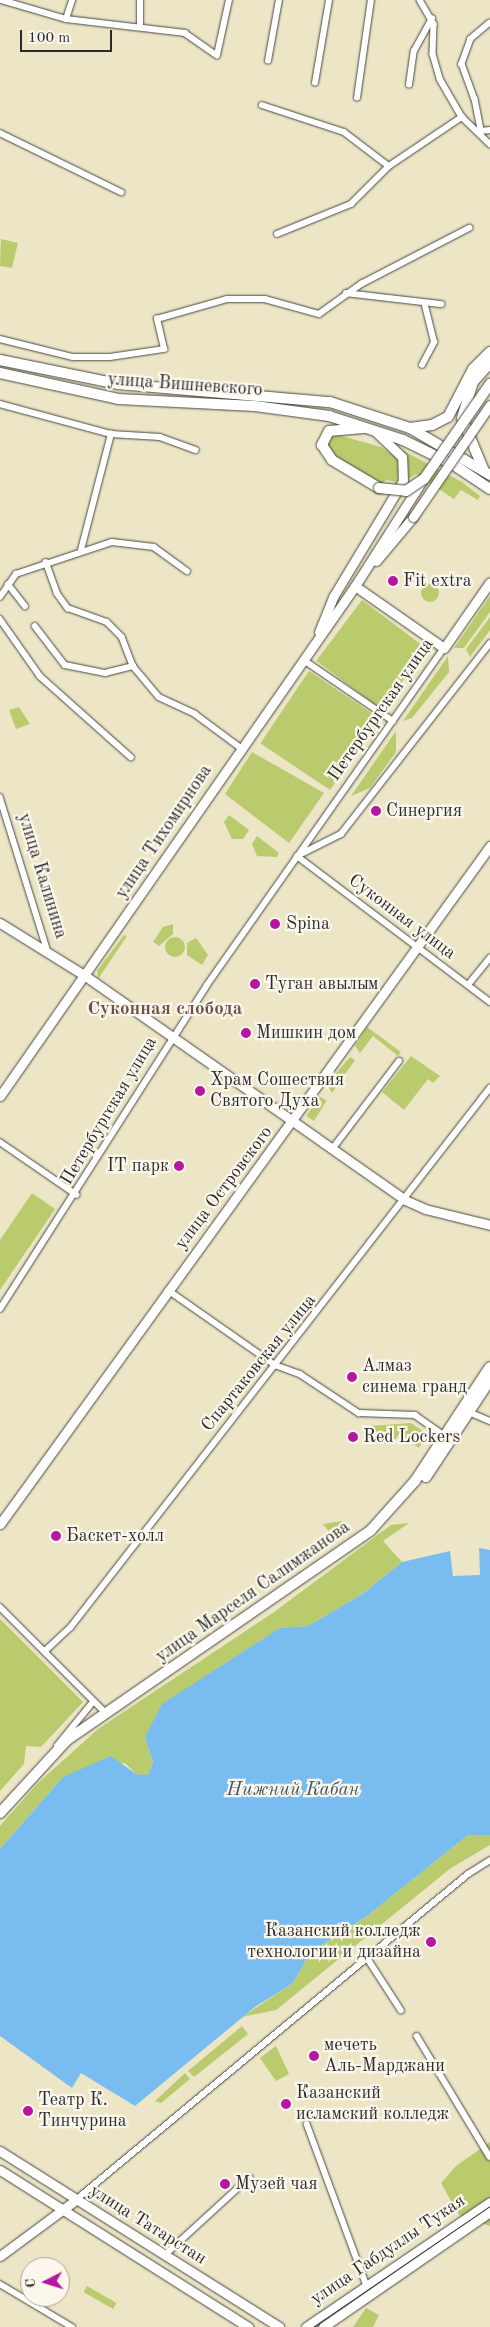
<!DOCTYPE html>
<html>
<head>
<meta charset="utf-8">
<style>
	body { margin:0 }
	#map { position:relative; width:490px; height:2327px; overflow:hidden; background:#ece5c6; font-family:"Old Standard TT",serif }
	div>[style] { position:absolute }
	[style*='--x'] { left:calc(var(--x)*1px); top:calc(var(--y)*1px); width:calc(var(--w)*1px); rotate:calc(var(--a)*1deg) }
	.green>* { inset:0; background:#bacb6e; transform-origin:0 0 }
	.round { border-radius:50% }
	.water>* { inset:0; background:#79bdf0 }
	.roads { filter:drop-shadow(0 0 1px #484742) drop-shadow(0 0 1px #484742) }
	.street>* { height:5.5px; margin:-2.75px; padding:0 2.75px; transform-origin:2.75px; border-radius:2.75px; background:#fff }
	.secondary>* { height:9px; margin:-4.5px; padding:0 4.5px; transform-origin:4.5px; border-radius:4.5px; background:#fff }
	.primary>* { height:10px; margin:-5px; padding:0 5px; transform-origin:5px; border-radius:5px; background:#fff }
	.tram>* { height:1px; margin:-0.5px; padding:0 0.5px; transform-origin:0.5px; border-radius:0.5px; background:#2b2b2b }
	.bridges { filter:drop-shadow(0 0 1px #484742) drop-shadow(0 0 1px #484742) }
	.secondary-bridge>* { height:9px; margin:-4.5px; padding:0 4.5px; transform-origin:4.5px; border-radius:4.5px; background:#fff }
	.primary-bridge>* { height:10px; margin:-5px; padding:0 5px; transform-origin:5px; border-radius:5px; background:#fff }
	.dots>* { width:14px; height:14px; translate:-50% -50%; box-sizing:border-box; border:2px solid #fbf7ec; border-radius:50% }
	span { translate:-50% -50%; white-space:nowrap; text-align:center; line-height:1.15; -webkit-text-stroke:4.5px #fbf7ec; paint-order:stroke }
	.street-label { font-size:18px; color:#2b2b2b }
	.poi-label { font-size:18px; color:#2b2b2b }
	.left { translate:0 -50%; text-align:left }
	.right { translate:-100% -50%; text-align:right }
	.neighbourhood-label { font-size:19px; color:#6b4f48; font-weight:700 }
	.water-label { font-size:19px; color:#425766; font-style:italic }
	.north { position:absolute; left:20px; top:2257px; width:50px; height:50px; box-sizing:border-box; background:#fbf7ec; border:1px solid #a8a59f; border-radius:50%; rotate:265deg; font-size:14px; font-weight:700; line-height:20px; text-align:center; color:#2b2b2b }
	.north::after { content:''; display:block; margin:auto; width:18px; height:22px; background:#b5179e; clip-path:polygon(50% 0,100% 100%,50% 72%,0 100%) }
	.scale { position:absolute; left:20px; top:30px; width:92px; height:22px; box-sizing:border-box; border:2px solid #2b2b2b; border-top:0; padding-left:6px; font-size:15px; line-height:18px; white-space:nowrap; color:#2b2b2b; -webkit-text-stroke:4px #fbf7ec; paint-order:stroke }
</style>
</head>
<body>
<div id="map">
	<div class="green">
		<div style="clip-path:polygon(1px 239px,18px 243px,12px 268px,0 266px)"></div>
		<div style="clip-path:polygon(331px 433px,381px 447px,400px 460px,397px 482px,386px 480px,380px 485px,332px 457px,325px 438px)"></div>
		<div style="clip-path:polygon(400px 449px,462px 482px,480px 496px,478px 500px,461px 490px,454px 499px,416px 474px,404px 482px,407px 461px)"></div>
		<div class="round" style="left:421px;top:584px;width:18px;height:18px"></div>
		<div style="clip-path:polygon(490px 596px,490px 612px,464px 648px,454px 648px)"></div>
		<div style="left:362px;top:600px;width:81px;height:76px;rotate:37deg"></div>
		<div style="clip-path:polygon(490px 617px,490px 630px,470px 657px,466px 649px)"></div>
		<div style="clip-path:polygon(448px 656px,449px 672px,412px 718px,403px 721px)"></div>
		<div style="left:309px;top:671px;width:84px;height:87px;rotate:34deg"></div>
		<div style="clip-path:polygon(19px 707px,30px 724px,16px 729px,9px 710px)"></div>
		<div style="clip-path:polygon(396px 731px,396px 752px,370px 788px,351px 796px)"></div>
		<div style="clip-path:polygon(252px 752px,324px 793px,289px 843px,225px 794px)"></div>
		<div style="clip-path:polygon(229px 815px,249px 830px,243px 839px,232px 839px,224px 822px)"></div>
		<div style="clip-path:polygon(257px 836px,279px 853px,277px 857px,257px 856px,252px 844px)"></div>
		<div style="clip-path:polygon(173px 924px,173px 934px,159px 946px,153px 942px,163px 927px)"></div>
		<div style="clip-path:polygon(124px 935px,127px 936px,98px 979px,97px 971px)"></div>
		<div class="round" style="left:165px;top:937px;width:20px;height:20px"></div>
		<div style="clip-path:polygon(196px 938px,208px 955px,202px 965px,187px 955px,187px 943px)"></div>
		<div style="clip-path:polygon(367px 1027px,401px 1052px,398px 1056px,373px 1036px,360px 1053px,355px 1046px)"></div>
		<div style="clip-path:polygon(411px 1056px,440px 1076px,433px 1083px,428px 1079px,404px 1110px,382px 1092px)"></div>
		<div style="clip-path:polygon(350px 1057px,355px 1060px,332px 1093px,327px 1084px)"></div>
		<div style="left:319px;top:1096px;width:9px;height:24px;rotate:32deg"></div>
		<div style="clip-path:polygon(32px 1193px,55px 1209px,0 1290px,0 1240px)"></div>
		<div style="clip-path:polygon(411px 1423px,427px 1434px,419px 1448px,399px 1434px,392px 1444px,385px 1444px,369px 1426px)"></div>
		<div style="clip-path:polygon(342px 1521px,345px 1527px,332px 1535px,323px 1524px)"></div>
		<div style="clip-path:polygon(409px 1523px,383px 1541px,402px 1562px,361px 1595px,308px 1626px,280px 1628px,145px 1737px,153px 1762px,148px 1775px,136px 1774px,125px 1763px,63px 1777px,0 1849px,0 1826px,37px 1784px,98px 1729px,274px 1612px,391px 1525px)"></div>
		<div style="clip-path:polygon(0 1619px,83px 1702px,41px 1747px,26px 1746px,24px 1764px,0 1791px)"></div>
		<div style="clip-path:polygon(468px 1835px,490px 1835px,490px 1845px,451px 1868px,276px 2010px,242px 2017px,292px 1984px,311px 1952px,367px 1916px)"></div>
		<div style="clip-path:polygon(242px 2026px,248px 2034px,194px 2077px,188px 2071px)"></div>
		<div style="clip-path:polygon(276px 2046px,289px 2074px,276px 2081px,260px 2058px)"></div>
		<div style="clip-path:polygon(185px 2073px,190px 2079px,161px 2103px,155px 2101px)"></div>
		<div style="clip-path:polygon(490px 2142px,490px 2226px,459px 2215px,441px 2183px,456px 2166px)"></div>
		<div style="left:87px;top:2286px;width:34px;height:7px;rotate:30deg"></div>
		<div style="clip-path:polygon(366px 2308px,379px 2315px,373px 2327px,353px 2327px)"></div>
	</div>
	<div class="water">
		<div style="clip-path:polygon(479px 1548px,490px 1550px,490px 1835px,468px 1835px,367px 1916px,311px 1952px,292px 1984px,255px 2007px,135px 2106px,81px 2073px,72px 2088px,0 2036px,0 1849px,63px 1777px,111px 1756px,136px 1774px,148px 1775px,153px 1762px,145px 1737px,162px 1704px,280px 1628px,308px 1626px,361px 1595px,402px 1562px,450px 1551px,453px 1576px,480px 1575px)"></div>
	</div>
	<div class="roads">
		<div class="street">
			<div style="--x:1;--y:0;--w:68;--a:16.3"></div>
			<div style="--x:66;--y:19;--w:120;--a:6.7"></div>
			<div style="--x:185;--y:33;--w:39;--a:35"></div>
			<div style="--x:217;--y:55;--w:56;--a:-77.7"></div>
			<div style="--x:420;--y:0;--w:28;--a:60"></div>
			<div style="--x:434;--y:24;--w:30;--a:92"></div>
			<div style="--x:433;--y:54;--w:26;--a:74"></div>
			<div style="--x:440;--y:79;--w:44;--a:59.9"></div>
			<div style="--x:462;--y:117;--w:39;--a:44"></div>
			<div style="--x:66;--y:19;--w:20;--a:-72"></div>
			<div style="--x:490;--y:23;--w:25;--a:140"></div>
			<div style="--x:471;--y:39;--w:27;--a:110"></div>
			<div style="--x:462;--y:64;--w:37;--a:70"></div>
			<div style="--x:475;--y:99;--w:33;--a:79"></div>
			<div style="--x:481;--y:131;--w:9;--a:-6"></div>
			<div style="--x:140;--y:27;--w:27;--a:-90"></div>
			<div style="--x:268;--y:61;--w:62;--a:-79.8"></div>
			<div style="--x:315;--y:83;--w:84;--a:-80.4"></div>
			<div style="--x:409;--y:85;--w:34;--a:-82"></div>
			<div style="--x:414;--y:51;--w:37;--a:-61"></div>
			<div style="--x:357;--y:98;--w:99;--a:-81.9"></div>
			<div style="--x:262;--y:105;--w:86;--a:18.2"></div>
			<div style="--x:344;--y:132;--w:56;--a:37.1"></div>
			<div style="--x:0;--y:133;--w:135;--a:26"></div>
			<div style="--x:277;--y:234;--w:80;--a:-22.1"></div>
			<div style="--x:351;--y:204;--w:54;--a:-45"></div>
			<div style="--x:389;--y:166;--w:88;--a:-33.9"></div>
			<div style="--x:346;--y:293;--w:96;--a:6.6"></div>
			<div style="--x:0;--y:339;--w:75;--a:13.9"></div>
			<div style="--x:73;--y:357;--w:37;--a:0"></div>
			<div style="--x:110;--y:357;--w:55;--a:-8.4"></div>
			<div style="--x:164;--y:349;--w:31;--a:-103"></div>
			<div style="--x:157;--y:319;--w:73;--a:-15.9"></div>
			<div style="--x:227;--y:299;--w:38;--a:0"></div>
			<div style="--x:265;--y:299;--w:56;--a:15.5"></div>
			<div style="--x:319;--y:314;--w:52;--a:-35.5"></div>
			<div style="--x:361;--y:284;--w:122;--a:-27.4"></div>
			<div style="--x:422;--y:365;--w:26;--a:-62"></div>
			<div style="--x:434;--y:342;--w:38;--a:-104"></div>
			<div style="--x:0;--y:404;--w:115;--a:15.1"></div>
			<div style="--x:111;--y:434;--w:49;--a:3.5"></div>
			<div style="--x:160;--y:437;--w:38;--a:20"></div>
			<div style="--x:81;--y:550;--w:120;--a:-75.5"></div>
			<div style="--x:46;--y:562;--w:33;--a:70"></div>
			<div style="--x:57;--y:593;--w:19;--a:54"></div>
			<div style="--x:68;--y:608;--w:41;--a:19.7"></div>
			<div style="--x:107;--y:622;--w:21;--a:45"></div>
			<div style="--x:122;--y:637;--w:31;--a:69"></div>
			<div style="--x:133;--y:666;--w:40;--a:50"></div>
			<div style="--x:159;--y:697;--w:40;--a:25"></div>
			<div style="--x:195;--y:714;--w:57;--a:36.5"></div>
			<div style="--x:8;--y:584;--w:28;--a:52"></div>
			<div style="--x:0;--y:597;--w:28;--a:-55"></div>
			<div style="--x:16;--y:574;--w:101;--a:-18.4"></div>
			<div style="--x:112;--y:542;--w:42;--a:6.8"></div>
			<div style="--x:154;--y:547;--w:41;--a:36"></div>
			<div style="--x:0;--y:619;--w:70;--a:54.9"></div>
			<div style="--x:40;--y:676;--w:122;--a:41.7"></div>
			<div style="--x:35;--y:626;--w:49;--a:52.4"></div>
			<div style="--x:65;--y:665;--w:41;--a:11.3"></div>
			<div style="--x:105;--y:673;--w:29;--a:-14"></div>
			<div style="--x:304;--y:660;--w:108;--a:34.4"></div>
			<div style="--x:0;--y:797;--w:162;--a:72.8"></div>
			<div style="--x:299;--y:855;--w:47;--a:-26.6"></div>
			<div style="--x:341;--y:834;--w:242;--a:-52"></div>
			<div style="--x:297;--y:856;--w:242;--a:37.1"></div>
			<div style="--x:468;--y:985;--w:35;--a:-51"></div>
			<div style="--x:0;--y:1142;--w:93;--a:34.5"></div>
			<div style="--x:333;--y:1148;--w:109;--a:-52.8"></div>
			<div style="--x:168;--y:1290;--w:131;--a:35"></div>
			<div style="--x:275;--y:1365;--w:27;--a:20"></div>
			<div style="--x:300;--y:1374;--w:71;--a:33.5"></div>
			<div style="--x:359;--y:1413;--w:56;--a:2"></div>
			<div style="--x:415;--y:1415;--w:37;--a:35"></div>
			<div style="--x:0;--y:1309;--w:384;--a:-57.4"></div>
			<div style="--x:207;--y:985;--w:412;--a:-54.9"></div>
			<div style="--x:469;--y:1412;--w:23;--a:23"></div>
			<div style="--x:0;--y:1607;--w:150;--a:45"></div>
			<div style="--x:45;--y:1651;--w:34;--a:-43"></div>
			<div style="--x:70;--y:1628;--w:684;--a:-52.13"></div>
			<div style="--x:57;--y:1746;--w:57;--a:-50.7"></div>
			<div style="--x:368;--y:1959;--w:61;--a:57.1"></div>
			<div style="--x:417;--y:2036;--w:141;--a:58.9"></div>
			<div style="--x:307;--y:2124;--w:173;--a:69.7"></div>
			<div style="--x:77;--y:2199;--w:508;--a:-39.73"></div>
			<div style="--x:468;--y:1874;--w:26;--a:-32"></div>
			<div style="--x:166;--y:2254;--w:113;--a:-42.5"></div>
			<div style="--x:0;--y:2284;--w:84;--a:30.8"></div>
		</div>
		<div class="secondary">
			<div style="--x:376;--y:561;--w:57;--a:-49.9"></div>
			<div style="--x:355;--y:586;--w:108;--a:34.9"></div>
			<div style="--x:444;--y:648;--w:80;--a:-55.1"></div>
			<div style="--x:319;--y:632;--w:38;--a:-68"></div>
			<div style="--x:333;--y:597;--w:135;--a:-58.9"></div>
			<div style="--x:403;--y:481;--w:24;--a:-92"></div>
			<div style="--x:402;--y:457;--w:39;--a:-136"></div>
			<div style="--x:0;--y:923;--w:99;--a:31.8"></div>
			<div style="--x:84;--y:975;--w:392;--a:35"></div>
			<div style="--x:405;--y:1200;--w:22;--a:24"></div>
			<div style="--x:425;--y:1209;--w:67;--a:13.8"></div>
			<div style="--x:0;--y:1096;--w:621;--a:-55.16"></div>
			<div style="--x:355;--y:586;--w:125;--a:-57.5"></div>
			<div style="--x:0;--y:1524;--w:837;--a:-54.14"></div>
			<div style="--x:0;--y:2151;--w:330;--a:32.2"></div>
			<div style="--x:0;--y:2170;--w:294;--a:32.3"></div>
			<div style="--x:0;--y:2256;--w:96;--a:-36.5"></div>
			<div style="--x:306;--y:2327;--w:222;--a:-34.2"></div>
			<div style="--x:323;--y:2327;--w:203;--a:-34.6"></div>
		</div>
		<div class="primary">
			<div style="--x:0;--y:360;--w:120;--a:11.5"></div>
			<div style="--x:118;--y:384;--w:213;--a:4.9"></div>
			<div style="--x:330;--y:402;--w:84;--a:18"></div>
			<div style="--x:410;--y:428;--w:93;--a:30.4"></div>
			<div style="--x:0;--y:373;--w:121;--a:12.4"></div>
			<div style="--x:118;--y:399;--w:137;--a:2.9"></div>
			<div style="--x:255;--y:406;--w:75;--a:7.7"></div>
			<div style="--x:329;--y:416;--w:78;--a:18"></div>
			<div style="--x:403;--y:440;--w:57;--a:26.1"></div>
			<div style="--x:454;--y:465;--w:43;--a:33.7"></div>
			<div style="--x:363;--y:428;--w:34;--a:175"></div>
			<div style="--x:329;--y:431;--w:16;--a:117"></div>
			<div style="--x:322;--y:445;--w:18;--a:56"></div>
			<div style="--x:332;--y:460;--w:55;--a:30.8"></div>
			<div style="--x:410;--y:428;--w:22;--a:-8"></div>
			<div style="--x:432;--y:425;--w:18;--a:-27"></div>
			<div style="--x:448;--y:417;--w:54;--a:-62.5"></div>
			<div style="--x:473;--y:369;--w:24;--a:-45"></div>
			<div style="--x:484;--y:471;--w:57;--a:-112.5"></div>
			<div style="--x:462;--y:418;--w:38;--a:-73"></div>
			<div style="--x:473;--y:382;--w:25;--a:-48"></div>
			<div style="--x:426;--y:1477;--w:116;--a:-56.6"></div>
			<div style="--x:0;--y:1813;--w:99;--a:-47.5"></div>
			<div style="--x:67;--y:1740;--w:369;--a:-34.6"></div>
			<div style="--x:371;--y:1530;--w:66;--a:-48.1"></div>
			<div style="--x:415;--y:1481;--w:136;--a:-56.7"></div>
		</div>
	</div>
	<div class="tram">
		<div style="--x:313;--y:2327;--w:214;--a:-34.4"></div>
	</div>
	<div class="bridges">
		<div class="secondary-bridge">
			<div style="--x:413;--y:517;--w:136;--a:-55.5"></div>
		</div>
		<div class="primary-bridge">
			<div style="--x:379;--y:488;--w:27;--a:6"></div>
			<div style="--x:406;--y:491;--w:22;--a:-34"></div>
			<div style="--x:424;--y:479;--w:116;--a:-55.2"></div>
		</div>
	</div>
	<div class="dots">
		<div style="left:393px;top:581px;background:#b5179e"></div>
		<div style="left:376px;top:811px;background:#b5179e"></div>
		<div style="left:275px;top:924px;background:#b5179e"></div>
		<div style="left:255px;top:984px;background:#b5179e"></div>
		<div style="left:246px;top:1033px;background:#b5179e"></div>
		<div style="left:200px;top:1091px;background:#b5179e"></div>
		<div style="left:179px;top:1166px;background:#b5179e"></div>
		<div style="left:352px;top:1377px;background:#b5179e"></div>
		<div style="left:353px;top:1437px;background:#b5179e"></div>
		<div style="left:56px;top:1536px;background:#b5179e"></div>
		<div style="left:431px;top:1942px;background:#b5179e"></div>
		<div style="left:314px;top:2056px;background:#b5179e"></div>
		<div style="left:286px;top:2104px;background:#b5179e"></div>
		<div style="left:28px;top:2111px;background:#b5179e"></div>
		<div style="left:225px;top:2184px;background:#b5179e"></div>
	</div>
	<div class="street-label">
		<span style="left:185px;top:385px;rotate:4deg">улица Вишневского</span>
		<span style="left:381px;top:710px;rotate:-55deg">Петербургская улица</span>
		<span style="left:164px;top:832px;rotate:-56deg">улица Тихомирнова</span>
		<span style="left:42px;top:876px;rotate:73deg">улица Калинина</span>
		<span style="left:402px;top:917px;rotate:37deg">Суконная улица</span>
		<span style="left:109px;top:1111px;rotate:-59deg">Петербургская улица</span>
		<span style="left:224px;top:1188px;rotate:-53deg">улица Островского</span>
		<span style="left:259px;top:1363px;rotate:-51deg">Спартаковская улица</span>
		<span style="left:253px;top:1592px;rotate:-35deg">улица Марселя Салимжанова</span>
		<span style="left:148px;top:2225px;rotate:32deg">улица Татарстан</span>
		<span style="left:388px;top:2250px;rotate:-34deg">улица Габдуллы Тукая</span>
	</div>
	<div class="poi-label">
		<span class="left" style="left:403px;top:581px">Fit extra</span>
		<span class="left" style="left:386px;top:811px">Синергия</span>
		<span class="left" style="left:286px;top:924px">Spina</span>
		<span class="left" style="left:265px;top:984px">Туган авылым</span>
		<span class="left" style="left:256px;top:1033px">Мишкин дом</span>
		<span class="left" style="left:210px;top:1091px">Храм Сошествия<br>Святого Духа</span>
		<span class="right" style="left:169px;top:1166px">IT парк</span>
		<span class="left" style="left:362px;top:1377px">Алмаз<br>синема гранд</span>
		<span class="left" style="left:363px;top:1437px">Red Lockers</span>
		<span class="left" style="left:66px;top:1536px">Баскет-холл</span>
		<span class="right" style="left:421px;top:1942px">Казанский колледж<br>технологии и дизайна</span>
		<span class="left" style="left:324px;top:2056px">мечеть<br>Аль-Марджани</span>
		<span class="left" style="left:296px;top:2104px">Казанский<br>исламский колледж</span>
		<span class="left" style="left:38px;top:2111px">Театр К.<br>Тинчурина</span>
		<span class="left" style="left:235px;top:2184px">Музей чая</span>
	</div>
	<div class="neighbourhood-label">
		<span style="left:165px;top:1010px">Суконная слобода</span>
	</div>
	<div class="water-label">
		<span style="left:293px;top:1791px">Нижний Кабан</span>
	</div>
	<div class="north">С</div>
	<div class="scale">100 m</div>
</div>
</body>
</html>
